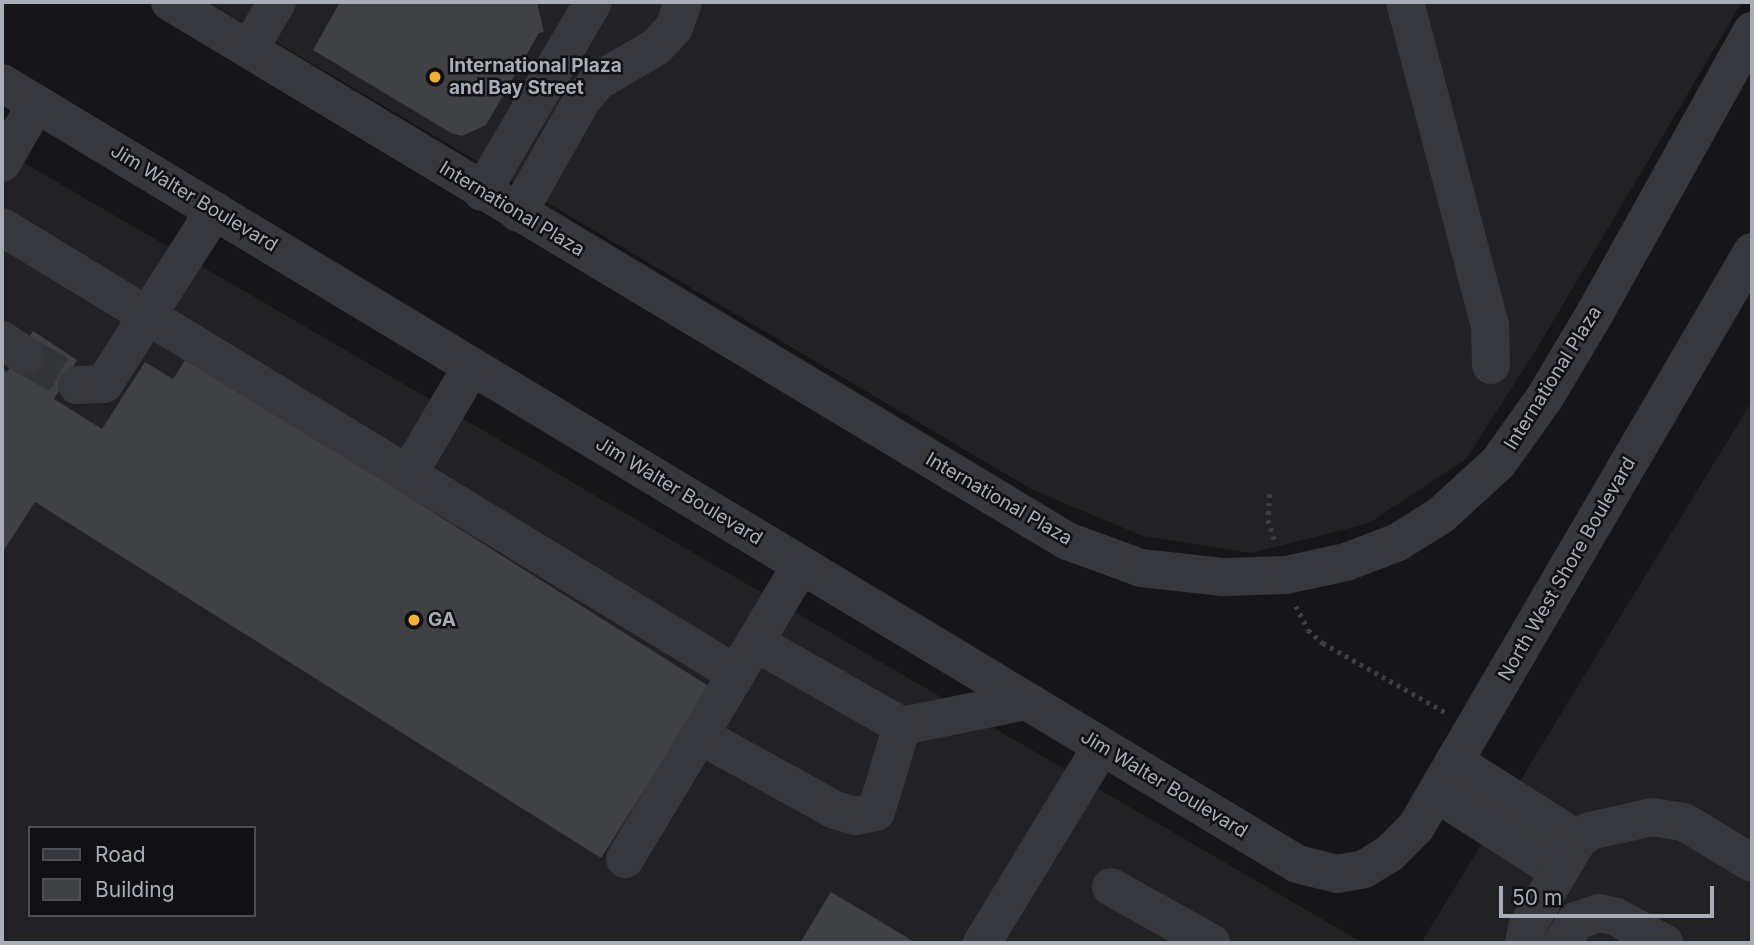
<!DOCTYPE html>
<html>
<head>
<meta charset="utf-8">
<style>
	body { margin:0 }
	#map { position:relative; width:1754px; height:945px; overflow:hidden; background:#161618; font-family:Inter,sans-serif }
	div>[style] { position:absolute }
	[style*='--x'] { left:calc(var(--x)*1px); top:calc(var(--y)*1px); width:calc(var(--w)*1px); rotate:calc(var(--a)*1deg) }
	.built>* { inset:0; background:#222225 }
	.building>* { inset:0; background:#404145 }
	.minor-tunnel>* { height:38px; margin-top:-19px; transform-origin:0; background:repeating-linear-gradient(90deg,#333438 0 38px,transparent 0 57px) }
	.path>* { height:4.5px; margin-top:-2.25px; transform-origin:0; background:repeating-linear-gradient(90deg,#3d3f44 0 3.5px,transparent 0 8.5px) }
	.minor>* { height:38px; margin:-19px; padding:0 19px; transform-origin:19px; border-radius:19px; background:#37383d }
	.dots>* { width:19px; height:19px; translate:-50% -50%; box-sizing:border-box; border:4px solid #111113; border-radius:50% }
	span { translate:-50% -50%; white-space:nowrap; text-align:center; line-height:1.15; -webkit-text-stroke:5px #111113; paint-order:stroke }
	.poi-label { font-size:19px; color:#a8adb8; font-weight:700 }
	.left { translate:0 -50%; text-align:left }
	.street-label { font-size:19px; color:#a8adb8 }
	.frame { position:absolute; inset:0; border:4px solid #a8adb8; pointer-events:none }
	.legend { position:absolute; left:28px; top:826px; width:228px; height:91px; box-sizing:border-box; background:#111113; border:2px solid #4d4f55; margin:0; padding:9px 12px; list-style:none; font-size:21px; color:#a8adb8 }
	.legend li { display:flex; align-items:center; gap:14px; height:35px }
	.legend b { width:35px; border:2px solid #4d4f55 }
	.scale { position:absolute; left:1499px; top:886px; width:215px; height:32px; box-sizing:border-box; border:4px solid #a8adb8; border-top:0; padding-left:9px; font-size:21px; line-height:24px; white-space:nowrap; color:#a8adb8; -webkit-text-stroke:5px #111113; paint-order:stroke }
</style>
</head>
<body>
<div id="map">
	<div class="built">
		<div style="clip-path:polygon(208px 2px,1742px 2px,1536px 350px,1466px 459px,1369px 523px,1252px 553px,1143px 536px,1033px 490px)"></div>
		<div style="clip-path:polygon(evenodd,2px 150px,1363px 943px,2px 943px,2px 150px,30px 828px,254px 828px,254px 915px,30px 915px,30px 828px)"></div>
		<div style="clip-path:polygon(1752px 401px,1752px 943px,1421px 943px)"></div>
	</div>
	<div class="building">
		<div style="clip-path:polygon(340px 2px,537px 2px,544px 32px,539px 33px,486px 125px,462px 136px,451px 133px,313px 50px)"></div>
		<div style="clip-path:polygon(33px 331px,77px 360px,54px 399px,102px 429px,145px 362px,173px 379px,187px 357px,710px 687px,601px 858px,35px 502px,2px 553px,2px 368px,7px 372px)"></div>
		<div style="clip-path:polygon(831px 892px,868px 914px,916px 943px,800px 943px)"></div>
	</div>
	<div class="minor-tunnel">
		<div style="--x:26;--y:356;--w:59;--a:29.6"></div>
	</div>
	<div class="path">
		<div style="--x:1270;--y:494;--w:26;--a:94"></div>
		<div style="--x:1268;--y:520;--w:22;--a:72"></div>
		<div style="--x:1296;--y:606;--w:27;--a:63"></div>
		<div style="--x:1308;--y:630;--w:20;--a:41"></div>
		<div style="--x:1323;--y:643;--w:140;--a:29.5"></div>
	</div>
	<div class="minor">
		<div style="--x:170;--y:2;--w:1046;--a:31"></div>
		<div style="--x:1067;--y:541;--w:79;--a:20"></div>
		<div style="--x:1141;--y:568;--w:82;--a:6.3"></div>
		<div style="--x:1223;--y:577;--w:63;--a:-1.8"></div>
		<div style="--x:1286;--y:575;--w:61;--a:-12.2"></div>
		<div style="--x:1346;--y:562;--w:56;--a:-21"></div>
		<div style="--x:1398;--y:542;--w:51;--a:-32.1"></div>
		<div style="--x:1441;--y:515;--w:77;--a:-42.4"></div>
		<div style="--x:1498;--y:463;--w:81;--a:-54.5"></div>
		<div style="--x:1545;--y:397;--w:98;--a:-59.2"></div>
		<div style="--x:1595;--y:313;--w:323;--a:-60.9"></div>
		<div style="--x:1405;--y:2;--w:334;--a:75.3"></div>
		<div style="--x:1490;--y:325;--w:40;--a:88.6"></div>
		<div style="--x:249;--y:49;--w:55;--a:-59.2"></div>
		<div style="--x:2;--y:83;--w:1512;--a:31.09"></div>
		<div style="--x:1297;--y:864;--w:41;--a:14"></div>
		<div style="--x:1337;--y:874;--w:27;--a:-10"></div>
		<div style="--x:1364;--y:869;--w:29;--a:-31"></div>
		<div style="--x:1389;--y:854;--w:38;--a:-45"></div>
		<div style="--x:1416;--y:827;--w:666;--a:-59.7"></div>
		<div style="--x:2;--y:163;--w:68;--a:-60"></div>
		<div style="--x:482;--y:192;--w:220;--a:-59.7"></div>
		<div style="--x:518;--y:213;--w:130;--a:-60.5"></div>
		<div style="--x:582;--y:100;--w:25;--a:-50"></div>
		<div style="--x:598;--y:81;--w:67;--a:-30.4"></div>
		<div style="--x:656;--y:47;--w:26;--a:-47"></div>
		<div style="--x:674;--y:28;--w:28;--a:-71"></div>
		<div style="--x:2;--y:227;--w:859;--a:31.34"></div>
		<div style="--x:736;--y:674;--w:127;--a:-59.2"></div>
		<div style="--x:2;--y:340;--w:29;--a:34"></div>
		<div style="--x:77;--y:385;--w:27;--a:-2"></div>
		<div style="--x:104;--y:384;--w:206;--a:-57.5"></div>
		<div style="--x:409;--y:473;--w:124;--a:-59.5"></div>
		<div style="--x:902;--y:726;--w:126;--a:-11.4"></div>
		<div style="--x:699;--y:735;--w:155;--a:28.9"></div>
		<div style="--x:835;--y:810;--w:21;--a:17"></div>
		<div style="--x:855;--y:816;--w:21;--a:-11"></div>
		<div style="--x:876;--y:812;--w:90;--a:-73.2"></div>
		<div style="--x:902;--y:726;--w:169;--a:-150.3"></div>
		<div style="--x:1454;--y:761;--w:147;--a:32.5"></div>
		<div style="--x:1436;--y:793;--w:146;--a:32.7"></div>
		<div style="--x:625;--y:859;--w:216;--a:-59"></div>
		<div style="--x:1111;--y:887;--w:115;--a:29.2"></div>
		<div style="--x:982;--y:943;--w:229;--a:-58.7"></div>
		<div style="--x:1524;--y:943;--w:16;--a:-79"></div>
		<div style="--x:1527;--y:927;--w:64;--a:-59.8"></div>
		<div style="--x:1559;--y:872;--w:37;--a:-59"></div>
		<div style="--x:1578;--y:840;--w:15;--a:-37"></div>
		<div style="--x:1590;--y:831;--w:64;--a:-12.7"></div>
		<div style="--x:1652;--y:817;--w:32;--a:9"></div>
		<div style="--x:1684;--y:822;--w:79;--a:31.1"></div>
		<div style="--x:1562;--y:943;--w:26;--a:-58"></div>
		<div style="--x:1576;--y:921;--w:24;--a:-19"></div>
		<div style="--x:1599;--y:913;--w:17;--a:13"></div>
		<div style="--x:1616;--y:917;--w:55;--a:28.4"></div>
	</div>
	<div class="dots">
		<div style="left:435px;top:77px;background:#f2b134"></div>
		<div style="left:414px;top:620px;background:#f2b134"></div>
	</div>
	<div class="poi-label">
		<span class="left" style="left:449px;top:77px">International Plaza<br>and Bay Street</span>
		<span class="left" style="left:428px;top:620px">GA</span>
	</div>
	<div class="street-label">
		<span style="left:194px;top:198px;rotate:31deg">Jim Walter Boulevard</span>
		<span style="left:512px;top:209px;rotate:31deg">International Plaza</span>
		<span style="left:1553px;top:378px;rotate:-58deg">International Plaza</span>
		<span style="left:679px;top:491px;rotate:31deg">Jim Walter Boulevard</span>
		<span style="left:999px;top:499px;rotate:30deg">International Plaza</span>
		<span style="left:1567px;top:569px;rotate:-60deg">North West Shore Boulevard</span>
		<span style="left:1164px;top:784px;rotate:31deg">Jim Walter Boulevard</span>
	</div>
	<div class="frame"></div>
	<ul class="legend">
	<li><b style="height:9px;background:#37383d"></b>Road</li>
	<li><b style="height:19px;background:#404145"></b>Building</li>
	</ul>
	<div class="scale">50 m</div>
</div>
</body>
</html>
